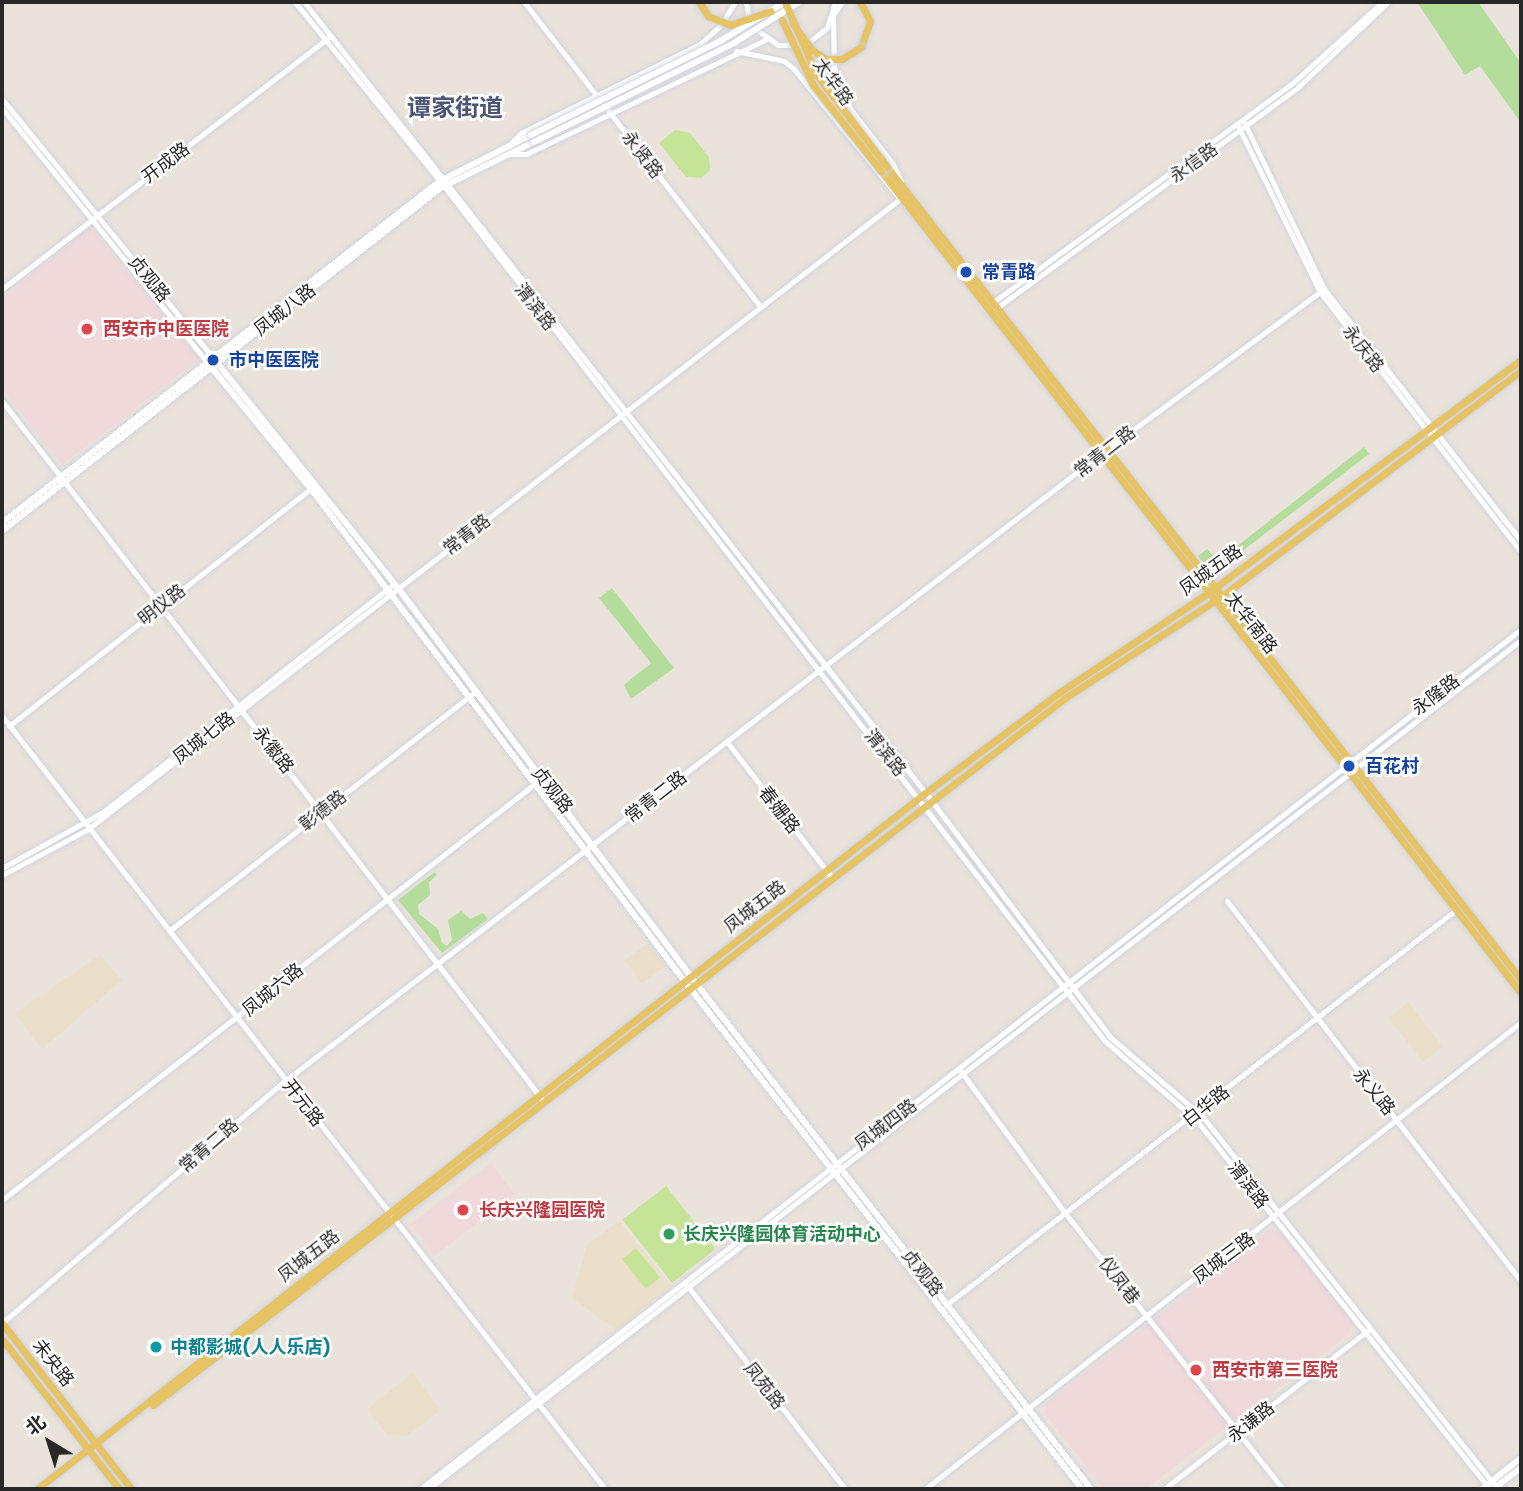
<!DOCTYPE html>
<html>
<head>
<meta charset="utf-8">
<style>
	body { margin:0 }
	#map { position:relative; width:1523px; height:1491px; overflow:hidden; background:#eae3db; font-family:Poppins,"Noto Sans SC",sans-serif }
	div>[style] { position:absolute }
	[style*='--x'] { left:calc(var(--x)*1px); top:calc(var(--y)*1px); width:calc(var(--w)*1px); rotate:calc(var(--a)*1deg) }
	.education>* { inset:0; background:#ebdfcb; transform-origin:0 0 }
	.medical>* { inset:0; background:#f0d9da; transform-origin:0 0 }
	.green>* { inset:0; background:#b4dd9b }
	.pitch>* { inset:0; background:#c6e497; transform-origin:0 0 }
	.roads { filter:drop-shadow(0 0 2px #d0d4e0) drop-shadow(0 0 2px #d0d4e0) }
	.tertiary>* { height:5px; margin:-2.5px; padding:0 2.5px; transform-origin:2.5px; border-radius:2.5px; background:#fff }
	.secondary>* { height:6px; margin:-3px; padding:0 3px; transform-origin:3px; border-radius:3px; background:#fff }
	.primary>* { height:7px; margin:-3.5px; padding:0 3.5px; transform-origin:3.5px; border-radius:3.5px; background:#e6c364 }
	.bridges { filter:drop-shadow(0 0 2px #d0d4e0) drop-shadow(0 0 2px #d0d4e0) }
	.secondary-bridge>* { height:6px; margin:-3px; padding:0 3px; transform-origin:3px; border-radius:3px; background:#fff }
	.primary-bridge>* { height:7px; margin:-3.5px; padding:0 3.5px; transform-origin:3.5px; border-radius:3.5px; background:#e6c364 }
	.dots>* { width:19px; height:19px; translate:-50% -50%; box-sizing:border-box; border:4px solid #fff; border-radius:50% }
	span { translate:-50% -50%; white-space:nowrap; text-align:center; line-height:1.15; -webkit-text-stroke:5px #fff; paint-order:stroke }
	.street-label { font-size:18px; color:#282828 }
	.transit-label { font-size:18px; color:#164399; font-weight:700 }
	.left { translate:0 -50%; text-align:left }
	.health-label { font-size:18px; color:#be3a42; font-weight:700 }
	.leisure-label { font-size:18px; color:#27864d; font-weight:700 }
	.culture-label { font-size:18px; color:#0d838f; font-weight:700 }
	.district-label { font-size:24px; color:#4c5575; font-weight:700 }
	.frame { position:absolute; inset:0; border:4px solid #282828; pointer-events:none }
	.north { position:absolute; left:14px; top:1407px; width:70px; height:70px; -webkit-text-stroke:5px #fff; paint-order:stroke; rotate:322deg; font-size:19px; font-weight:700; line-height:28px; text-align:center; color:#282828 }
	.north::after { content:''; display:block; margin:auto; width:24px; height:32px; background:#282828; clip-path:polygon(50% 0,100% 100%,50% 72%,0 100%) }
</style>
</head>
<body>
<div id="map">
	<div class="education">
		<div style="left:648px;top:943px;width:29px;height:29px;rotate:54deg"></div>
		<div style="clip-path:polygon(100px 955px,122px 980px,42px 1049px,15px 1013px)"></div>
		<div style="left:1408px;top:1002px;width:56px;height:25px;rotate:52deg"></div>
		<div style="clip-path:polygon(619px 1221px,672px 1286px,617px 1330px,572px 1298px,587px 1245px)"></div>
		<div style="clip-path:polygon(412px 1373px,441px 1410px,406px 1436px,387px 1435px,367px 1409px)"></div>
	</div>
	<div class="medical">
		<div style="clip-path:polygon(90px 227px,199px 359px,62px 465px,2px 388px,2px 298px)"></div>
		<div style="left:491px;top:1163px;width:40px;height:101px;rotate:53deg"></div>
		<div style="clip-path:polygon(1269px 1230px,1279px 1230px,1353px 1323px,1348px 1335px,1146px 1489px,1103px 1489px,1045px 1414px,1045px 1404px)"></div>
	</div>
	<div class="green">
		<div style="clip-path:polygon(1417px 2px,1478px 2px,1521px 63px,1521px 123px,1480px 66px,1465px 75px)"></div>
		<div style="clip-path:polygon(1364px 447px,1369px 454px,1219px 569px,1210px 571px,1198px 556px,1207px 549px,1218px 561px)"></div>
		<div style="clip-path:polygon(612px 588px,674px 668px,631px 699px,624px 685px,651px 663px,599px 598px)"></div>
		<div style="clip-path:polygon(435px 872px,437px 875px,429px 882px,430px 895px,418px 905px,419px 914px,438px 929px,442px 943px,447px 946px,452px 940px,448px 920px,461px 911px,470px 919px,483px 913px,488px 919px,442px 953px,398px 900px)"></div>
	</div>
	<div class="pitch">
		<div style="clip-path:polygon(675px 130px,690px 133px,709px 157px,710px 170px,702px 178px,686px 177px,659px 143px)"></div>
		<div style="left:666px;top:1186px;width:80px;height:55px;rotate:52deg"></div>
		<div style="left:636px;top:1248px;width:38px;height:18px;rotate:51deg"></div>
	</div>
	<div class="roads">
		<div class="tertiary">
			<div style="--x:295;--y:2;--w:230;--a:51"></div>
			<div style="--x:440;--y:181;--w:1087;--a:52.29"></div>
			<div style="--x:1105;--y:1041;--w:122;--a:41"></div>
			<div style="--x:1197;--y:1121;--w:468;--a:51.5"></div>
			<div style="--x:304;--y:2;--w:1015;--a:51.84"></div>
			<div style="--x:931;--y:800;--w:297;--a:52.9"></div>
			<div style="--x:1110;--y:1037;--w:121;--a:40.7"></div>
			<div style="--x:1202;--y:1116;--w:468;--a:51.6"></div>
			<div style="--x:524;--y:2;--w:386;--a:52.2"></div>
			<div style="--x:746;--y:2;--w:17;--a:80"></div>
			<div style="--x:842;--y:2;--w:16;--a:125"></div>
			<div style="--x:833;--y:15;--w:52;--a:88.9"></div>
			<div style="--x:834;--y:67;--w:35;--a:70"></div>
			<div style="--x:754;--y:28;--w:29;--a:35"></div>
			<div style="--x:778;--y:45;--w:27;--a:0"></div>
			<div style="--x:805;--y:45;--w:28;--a:-38"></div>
			<div style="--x:827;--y:28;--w:27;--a:-73"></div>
			<div style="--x:812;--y:59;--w:133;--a:52.4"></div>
			<div style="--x:893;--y:164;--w:19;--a:65"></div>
			<div style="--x:2;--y:99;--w:334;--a:50.8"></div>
			<div style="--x:2;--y:108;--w:326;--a:51.1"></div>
			<div style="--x:1243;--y:120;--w:187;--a:64.4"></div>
			<div style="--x:1324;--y:289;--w:320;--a:52"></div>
			<div style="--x:1237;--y:124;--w:187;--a:63.7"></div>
			<div style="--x:1320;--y:292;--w:329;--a:52.3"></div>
			<div style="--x:511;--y:143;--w:14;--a:-45"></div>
			<div style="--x:521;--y:133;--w:200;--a:-26.4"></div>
			<div style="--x:700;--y:44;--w:27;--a:-42"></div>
			<div style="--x:720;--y:26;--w:28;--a:-58"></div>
			<div style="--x:510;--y:154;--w:16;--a:0"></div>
			<div style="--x:526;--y:154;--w:265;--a:-25.5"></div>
			<div style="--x:2;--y:289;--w:411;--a:-37.6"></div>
			<div style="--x:992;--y:303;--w:376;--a:-36.2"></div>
			<div style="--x:1295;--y:81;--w:118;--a:-42.2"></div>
			<div style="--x:995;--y:309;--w:376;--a:-36.2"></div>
			<div style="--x:1298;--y:87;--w:124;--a:-43.4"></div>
			<div style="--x:2;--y:401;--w:881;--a:52.28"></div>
			<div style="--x:2;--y:716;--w:980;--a:52.04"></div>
			<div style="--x:9;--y:726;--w:387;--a:-38.2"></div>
			<div style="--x:727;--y:742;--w:172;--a:52.3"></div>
			<div style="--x:2;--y:868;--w:115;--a:-29"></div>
			<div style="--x:103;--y:812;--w:370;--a:-38.1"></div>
			<div style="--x:2;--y:875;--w:98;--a:-28.1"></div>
			<div style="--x:88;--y:829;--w:1028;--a:-37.81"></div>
			<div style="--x:900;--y:199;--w:168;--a:-129.2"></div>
			<div style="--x:794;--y:69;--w:13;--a:-141"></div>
			<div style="--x:784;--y:61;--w:49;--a:-168.2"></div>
			<div style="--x:1227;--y:901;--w:481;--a:52.3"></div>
			<div style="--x:169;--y:931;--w:390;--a:-38"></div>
			<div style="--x:960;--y:1070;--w:177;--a:53.7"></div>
			<div style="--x:1065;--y:1213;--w:352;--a:51.7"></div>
			<div style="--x:2;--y:1200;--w:679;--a:-38"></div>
			<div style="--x:686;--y:1284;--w:259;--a:52.2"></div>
			<div style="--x:946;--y:1305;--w:646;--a:-37.77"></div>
			<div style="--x:2;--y:1323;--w:374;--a:-40.6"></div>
			<div style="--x:286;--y:1080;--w:1035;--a:-37.54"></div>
			<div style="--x:1107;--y:449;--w:270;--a:-36.4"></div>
			<div style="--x:420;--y:1489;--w:1397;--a:-37.99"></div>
			<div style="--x:428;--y:1489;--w:1384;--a:-37.84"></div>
			<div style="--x:925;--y:1489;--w:757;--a:-38.08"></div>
			<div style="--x:1164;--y:1489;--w:259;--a:-37.9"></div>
		</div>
		<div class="secondary">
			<div style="--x:213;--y:358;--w:295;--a:51.2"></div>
			<div style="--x:398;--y:588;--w:493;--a:53"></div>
			<div style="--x:695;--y:982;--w:643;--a:52.01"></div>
			<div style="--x:207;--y:362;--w:164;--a:50.7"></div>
			<div style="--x:311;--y:489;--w:625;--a:52.8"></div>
			<div style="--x:689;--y:987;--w:638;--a:51.94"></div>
			<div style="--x:2;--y:523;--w:556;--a:-37.98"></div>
			<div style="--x:440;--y:181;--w:102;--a:-26.8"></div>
			<div style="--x:2;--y:531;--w:559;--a:-38.02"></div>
			<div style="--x:442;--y:187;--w:102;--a:-26.1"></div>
			<div style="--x:1482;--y:1489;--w:50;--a:-38.5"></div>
			<div style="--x:1493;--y:1489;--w:35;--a:-37"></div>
		</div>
		<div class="primary">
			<div style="--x:860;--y:2;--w:21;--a:62"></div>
			<div style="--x:870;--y:21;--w:28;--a:109"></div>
			<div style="--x:887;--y:167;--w:1031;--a:52.05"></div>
			<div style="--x:881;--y:171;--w:1042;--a:52.1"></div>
			<div style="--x:2;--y:1323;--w:210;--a:52.1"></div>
			<div style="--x:2;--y:1339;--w:190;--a:52"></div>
			<div style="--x:153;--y:1405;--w:1154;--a:-37.78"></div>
			<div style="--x:1065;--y:698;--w:187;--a:-33"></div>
			<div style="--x:1222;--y:596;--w:374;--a:-37"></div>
			<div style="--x:37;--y:1489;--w:1128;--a:-38.09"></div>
			<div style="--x:925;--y:793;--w:169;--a:-36.8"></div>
			<div style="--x:1060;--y:692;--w:178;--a:-33.8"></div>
			<div style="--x:1208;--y:593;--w:390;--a:-36.7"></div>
		</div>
	</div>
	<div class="bridges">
		<div class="secondary-bridge">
			<div style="--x:531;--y:135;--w:213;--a:-26.4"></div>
			<div style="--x:722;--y:40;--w:74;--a:-31.1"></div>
			<div style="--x:534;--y:142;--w:223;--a:-26.3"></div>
			<div style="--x:734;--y:43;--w:77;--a:-32.2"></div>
		</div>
		<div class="primary-bridge">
			<div style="--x:699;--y:2;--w:17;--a:57"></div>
			<div style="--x:708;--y:16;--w:24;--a:22"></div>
			<div style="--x:730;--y:25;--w:43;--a:-18.9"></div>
			<div style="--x:785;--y:2;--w:78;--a:66.7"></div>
			<div style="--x:816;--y:74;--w:117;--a:52.6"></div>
			<div style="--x:782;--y:20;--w:72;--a:64.5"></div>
			<div style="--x:813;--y:85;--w:110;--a:51.7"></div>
			<div style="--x:793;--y:24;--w:32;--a:54"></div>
			<div style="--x:812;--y:50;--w:17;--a:33"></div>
			<div style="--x:826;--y:59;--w:16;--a:0"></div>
			<div style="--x:842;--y:59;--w:22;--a:-32"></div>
		</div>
	</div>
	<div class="dots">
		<div style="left:966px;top:272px;background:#1a4fb4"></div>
		<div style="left:87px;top:329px;background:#e0444e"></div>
		<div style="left:213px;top:360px;background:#1a4fb4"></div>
		<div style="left:1349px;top:766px;background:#1a4fb4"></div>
		<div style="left:463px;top:1210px;background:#e0444e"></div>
		<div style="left:669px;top:1234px;background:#2e9e5b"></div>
		<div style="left:156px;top:1347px;background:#0f9aa8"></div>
		<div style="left:1196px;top:1370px;background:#e0444e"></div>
	</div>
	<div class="street-label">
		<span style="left:833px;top:82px;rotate:54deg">太华路</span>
		<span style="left:642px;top:155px;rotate:52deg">永贤路</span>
		<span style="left:166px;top:163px;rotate:-37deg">开成路</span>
		<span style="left:1194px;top:163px;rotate:-36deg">永信路</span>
		<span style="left:149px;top:279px;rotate:51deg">贞观路</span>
		<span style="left:535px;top:307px;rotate:52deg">渭滨路</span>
		<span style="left:285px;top:310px;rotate:-38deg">凤城八路</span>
		<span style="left:1363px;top:349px;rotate:52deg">永庆路</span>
		<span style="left:1105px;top:452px;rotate:-38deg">常青二路</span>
		<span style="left:467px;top:535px;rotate:-38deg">常青路</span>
		<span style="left:1211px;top:570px;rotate:-36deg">凤城五路</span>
		<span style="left:162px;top:605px;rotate:-38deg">明仪路</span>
		<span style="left:1251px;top:623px;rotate:52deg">太华南路</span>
		<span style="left:1436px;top:695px;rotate:-37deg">永隆路</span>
		<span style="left:204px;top:738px;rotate:-38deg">凤城七路</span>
		<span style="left:273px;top:750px;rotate:52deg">永徽路</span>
		<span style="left:885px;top:753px;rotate:51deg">渭滨路</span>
		<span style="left:552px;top:790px;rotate:52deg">贞观路</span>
		<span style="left:656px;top:797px;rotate:-38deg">常青二路</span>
		<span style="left:779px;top:810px;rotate:52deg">春姗路</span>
		<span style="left:323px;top:811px;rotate:-38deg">彰德路</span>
		<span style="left:755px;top:907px;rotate:-38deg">凤城五路</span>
		<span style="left:273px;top:990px;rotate:-39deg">凤城六路</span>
		<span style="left:1374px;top:1092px;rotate:51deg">永义路</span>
		<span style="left:303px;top:1103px;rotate:52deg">开元路</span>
		<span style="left:1206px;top:1106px;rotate:-38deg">白华路</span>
		<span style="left:886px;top:1125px;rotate:-37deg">凤城四路</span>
		<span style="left:209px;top:1146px;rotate:-41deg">常青二路</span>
		<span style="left:1248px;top:1185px;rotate:52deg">渭滨路</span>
		<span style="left:309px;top:1256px;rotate:-38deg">凤城五路</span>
		<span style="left:1224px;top:1258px;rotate:-37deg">凤城三路</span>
		<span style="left:922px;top:1273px;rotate:52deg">贞观路</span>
		<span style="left:1119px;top:1281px;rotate:52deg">仪凤巷</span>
		<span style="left:53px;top:1363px;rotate:52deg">未央路</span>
		<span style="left:764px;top:1386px;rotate:52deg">凤苑路</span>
		<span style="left:1251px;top:1422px;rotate:-38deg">永谦路</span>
	</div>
	<div class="transit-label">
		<span class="left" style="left:982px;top:272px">常青路</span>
		<span class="left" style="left:229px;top:360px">市中医医院</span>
		<span class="left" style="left:1365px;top:766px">百花村</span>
	</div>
	<div class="health-label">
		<span class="left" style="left:103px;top:329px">西安市中医医院</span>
		<span class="left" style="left:479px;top:1210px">长庆兴隆园医院</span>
		<span class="left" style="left:1212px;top:1370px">西安市第三医院</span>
	</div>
	<div class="leisure-label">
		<span class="left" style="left:683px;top:1234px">长庆兴隆园体育活动中心</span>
	</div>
	<div class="culture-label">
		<span class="left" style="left:170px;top:1347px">中都影城(人人乐店)</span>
	</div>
	<div class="district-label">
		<span style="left:455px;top:108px">谭家街道</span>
	</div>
	<div class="frame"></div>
	<div class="north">北</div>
</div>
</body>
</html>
